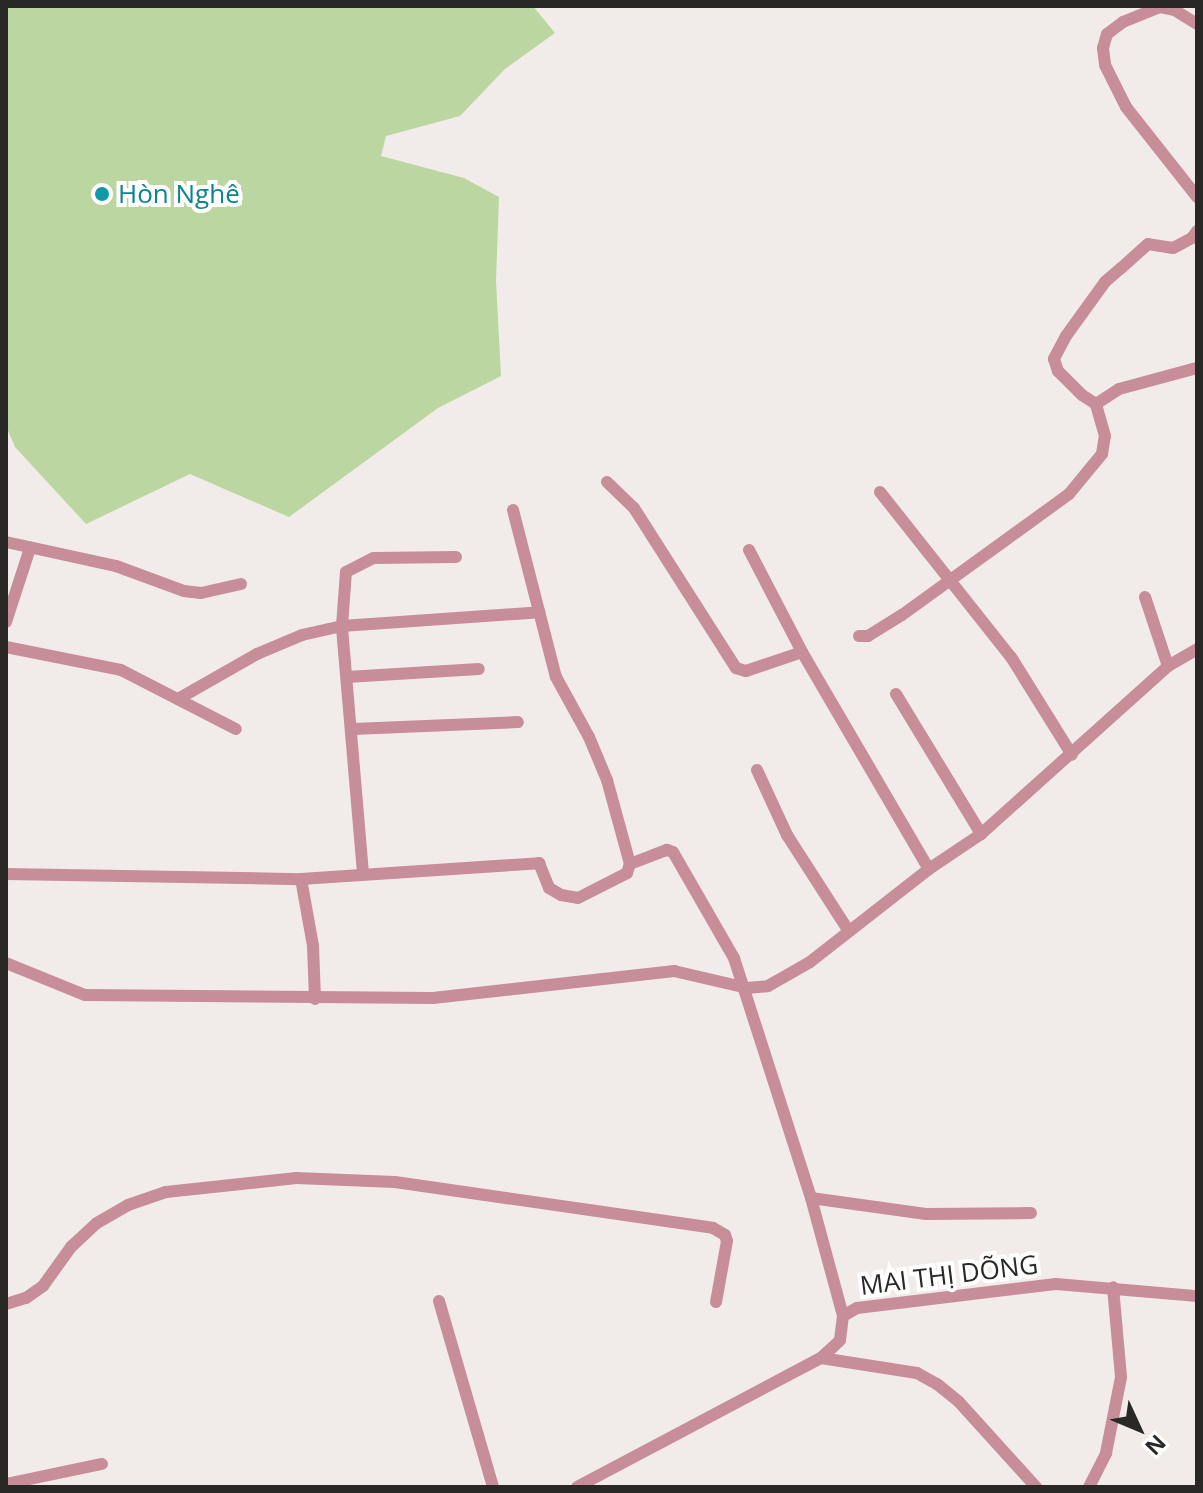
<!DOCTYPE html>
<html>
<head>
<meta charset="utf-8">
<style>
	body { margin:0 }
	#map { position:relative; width:1203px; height:1493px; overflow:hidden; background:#f1ecea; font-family:"Open Sans",sans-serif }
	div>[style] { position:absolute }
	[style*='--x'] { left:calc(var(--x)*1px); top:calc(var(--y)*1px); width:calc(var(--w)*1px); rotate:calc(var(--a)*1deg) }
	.green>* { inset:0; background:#bbd6a0 }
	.minor>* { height:12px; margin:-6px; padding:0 6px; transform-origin:6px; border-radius:6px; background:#c78e99 }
	.tertiary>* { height:16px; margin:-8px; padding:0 8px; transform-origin:8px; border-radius:8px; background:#c78e99 }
	.dots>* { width:22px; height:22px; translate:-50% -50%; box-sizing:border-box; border:4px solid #fff; border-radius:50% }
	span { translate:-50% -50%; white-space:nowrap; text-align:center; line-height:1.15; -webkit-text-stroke:8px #fff; paint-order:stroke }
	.culture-label { font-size:26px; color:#0d838f }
	.left { translate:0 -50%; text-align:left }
	.street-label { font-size:26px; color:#2a2827 }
	.frame { position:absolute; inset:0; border:8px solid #2a2827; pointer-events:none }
	.north { position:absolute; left:1099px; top:1389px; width:80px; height:80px; -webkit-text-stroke:6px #fff; paint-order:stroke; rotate:134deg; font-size:22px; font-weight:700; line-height:32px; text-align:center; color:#2a2827 }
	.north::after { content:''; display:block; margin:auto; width:28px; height:36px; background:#2a2827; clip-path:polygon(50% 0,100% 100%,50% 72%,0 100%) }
</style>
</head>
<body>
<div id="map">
	<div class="green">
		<div style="clip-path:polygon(6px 6px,533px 6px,555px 33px,505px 69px,460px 116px,386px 136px,381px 156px,464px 178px,499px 197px,496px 281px,501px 376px,438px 408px,289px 517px,190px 474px,86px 524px,15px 447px,6px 426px)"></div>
	</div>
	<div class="minor">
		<div style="--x:1197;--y:24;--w:26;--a:-148"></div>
		<div style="--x:1175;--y:10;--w:15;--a:-169"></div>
		<div style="--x:1160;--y:7;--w:40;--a:158"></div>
		<div style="--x:1123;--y:22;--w:20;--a:143"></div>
		<div style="--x:1107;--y:34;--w:15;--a:106"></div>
		<div style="--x:1103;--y:48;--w:17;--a:83"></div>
		<div style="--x:1105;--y:65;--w:47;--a:63.4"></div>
		<div style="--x:1126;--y:107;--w:115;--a:51.7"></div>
		<div style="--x:1197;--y:231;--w:9;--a:126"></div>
		<div style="--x:1192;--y:238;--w:21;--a:152"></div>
		<div style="--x:1173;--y:248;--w:25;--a:-171"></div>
		<div style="--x:1148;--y:244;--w:36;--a:138"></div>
		<div style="--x:1121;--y:268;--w:21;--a:139"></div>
		<div style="--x:1105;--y:282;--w:67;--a:125.8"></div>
		<div style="--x:1066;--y:336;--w:26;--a:118"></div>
		<div style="--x:1054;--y:359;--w:13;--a:72"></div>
		<div style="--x:1058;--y:371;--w:34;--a:45"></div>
		<div style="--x:1082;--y:395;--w:17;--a:33"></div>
		<div style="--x:1096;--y:404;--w:27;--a:-33"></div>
		<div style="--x:1119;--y:389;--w:81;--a:-15.1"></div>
		<div style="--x:607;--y:482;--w:37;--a:44"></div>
		<div style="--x:634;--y:508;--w:190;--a:57.5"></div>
		<div style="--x:736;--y:668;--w:10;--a:17"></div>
		<div style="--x:746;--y:671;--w:59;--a:-18.7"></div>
		<div style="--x:802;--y:652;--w:251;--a:59.7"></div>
		<div style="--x:880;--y:492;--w:211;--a:51.6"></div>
		<div style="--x:1011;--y:657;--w:115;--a:58.1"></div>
		<div style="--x:513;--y:510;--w:172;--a:75.6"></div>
		<div style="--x:556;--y:677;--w:68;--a:61.2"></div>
		<div style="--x:589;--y:737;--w:47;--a:67.3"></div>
		<div style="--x:607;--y:780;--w:87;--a:74.7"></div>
		<div style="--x:630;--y:864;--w:40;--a:-21"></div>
		<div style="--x:667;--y:850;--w:6;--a:18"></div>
		<div style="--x:673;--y:852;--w:122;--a:60.1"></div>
		<div style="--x:734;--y:958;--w:252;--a:72.2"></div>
		<div style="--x:811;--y:1198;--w:122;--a:74.8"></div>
		<div style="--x:6;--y:542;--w:113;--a:12.3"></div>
		<div style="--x:116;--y:566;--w:72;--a:20.2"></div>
		<div style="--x:184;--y:591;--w:17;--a:7"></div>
		<div style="--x:201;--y:593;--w:41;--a:-12.7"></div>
		<div style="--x:749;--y:550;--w:115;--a:62.5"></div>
		<div style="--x:1145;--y:597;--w:73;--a:71.6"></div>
		<div style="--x:6;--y:622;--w:78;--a:-72"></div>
		<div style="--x:859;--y:636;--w:9;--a:0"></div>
		<div style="--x:868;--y:636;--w:40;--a:-32"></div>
		<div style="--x:902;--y:615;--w:206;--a:-35.9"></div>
		<div style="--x:1069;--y:494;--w:52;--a:-50.5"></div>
		<div style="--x:1102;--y:454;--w:18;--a:-81"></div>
		<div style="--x:1105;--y:436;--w:33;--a:-106"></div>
		<div style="--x:6;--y:647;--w:117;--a:11.3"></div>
		<div style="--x:121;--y:670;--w:129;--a:27.2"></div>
		<div style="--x:347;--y:677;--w:132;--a:-3.5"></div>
		<div style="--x:896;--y:694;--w:164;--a:58.7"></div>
		<div style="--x:178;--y:699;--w:91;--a:-29.7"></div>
		<div style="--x:257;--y:654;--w:49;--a:-22.9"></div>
		<div style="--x:302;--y:635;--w:41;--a:-12.7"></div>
		<div style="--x:342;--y:626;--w:198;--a:-4"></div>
		<div style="--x:353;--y:729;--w:165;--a:-2.4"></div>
		<div style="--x:757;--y:770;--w:72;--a:65.2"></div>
		<div style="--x:787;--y:835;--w:113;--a:57.3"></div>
		<div style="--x:363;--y:873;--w:248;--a:-94.9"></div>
		<div style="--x:342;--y:626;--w:54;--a:-85.8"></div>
		<div style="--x:346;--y:572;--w:31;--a:-27"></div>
		<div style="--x:374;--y:558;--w:82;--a:-0.7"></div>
		<div style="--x:6;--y:874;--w:295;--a:1"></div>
		<div style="--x:301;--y:879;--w:239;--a:-3.8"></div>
		<div style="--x:539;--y:863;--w:27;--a:68"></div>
		<div style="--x:549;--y:888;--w:14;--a:30"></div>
		<div style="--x:561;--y:895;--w:17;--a:10"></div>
		<div style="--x:578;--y:898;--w:55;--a:-27"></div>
		<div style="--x:627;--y:873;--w:9;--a:-72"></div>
		<div style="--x:301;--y:879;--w:68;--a:79.8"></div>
		<div style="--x:313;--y:946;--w:53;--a:87.8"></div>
		<div style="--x:6;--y:963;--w:85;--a:22.1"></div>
		<div style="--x:85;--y:995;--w:348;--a:0.5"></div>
		<div style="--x:433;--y:998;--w:243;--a:-6.4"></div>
		<div style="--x:674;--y:971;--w:75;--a:13.1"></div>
		<div style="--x:747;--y:988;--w:21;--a:-5"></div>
		<div style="--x:768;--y:986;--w:48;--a:-29.7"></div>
		<div style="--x:810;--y:962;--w:151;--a:-38"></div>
		<div style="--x:929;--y:869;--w:63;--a:-33.9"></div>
		<div style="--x:981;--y:834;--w:251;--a:-41.9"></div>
		<div style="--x:1168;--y:666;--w:34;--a:-30"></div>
		<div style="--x:811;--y:1198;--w:116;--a:7.9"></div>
		<div style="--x:926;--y:1214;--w:105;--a:-0.5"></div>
		<div style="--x:439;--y:1301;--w:194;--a:73.8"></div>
		<div style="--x:6;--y:1304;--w:21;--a:-17"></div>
		<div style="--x:26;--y:1298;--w:21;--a:-35"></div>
		<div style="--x:43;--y:1286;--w:48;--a:-54.3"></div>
		<div style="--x:71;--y:1247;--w:35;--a:-43"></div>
		<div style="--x:97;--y:1223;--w:36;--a:-30"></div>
		<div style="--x:128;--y:1205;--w:40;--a:-18.9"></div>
		<div style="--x:166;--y:1192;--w:131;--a:-6.1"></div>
		<div style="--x:296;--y:1178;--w:99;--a:2.3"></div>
		<div style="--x:395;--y:1182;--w:321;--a:8.2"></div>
		<div style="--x:713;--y:1228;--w:14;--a:30"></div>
		<div style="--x:725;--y:1235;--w:6;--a:72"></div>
		<div style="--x:727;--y:1241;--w:62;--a:100.2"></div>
		<div style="--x:821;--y:1358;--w:97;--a:8.9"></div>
		<div style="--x:917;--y:1373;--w:23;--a:29"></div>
		<div style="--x:937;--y:1384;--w:28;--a:39"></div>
		<div style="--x:959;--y:1402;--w:115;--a:47.8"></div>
		<div style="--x:6;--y:1484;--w:98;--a:-11.8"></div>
		<div style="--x:577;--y:1487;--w:276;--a:-27.9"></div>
		<div style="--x:821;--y:1358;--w:26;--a:-43"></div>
		<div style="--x:840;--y:1340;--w:24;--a:-83"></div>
		<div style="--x:843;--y:1316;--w:16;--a:-30"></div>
		<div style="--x:857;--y:1308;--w:200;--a:-6.9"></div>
		<div style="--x:1056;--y:1284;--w:142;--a:4.9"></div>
		<div style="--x:1089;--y:1487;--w:38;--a:-63"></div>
		<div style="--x:1106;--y:1453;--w:77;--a:-78.8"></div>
		<div style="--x:1121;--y:1377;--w:90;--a:-95.1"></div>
	</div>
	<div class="tertiary">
		<div style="--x:6;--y:1485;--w:2;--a:90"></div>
	</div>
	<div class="dots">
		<div style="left:102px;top:194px;background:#0f9aa8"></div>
	</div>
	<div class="culture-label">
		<span class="left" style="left:118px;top:194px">Hòn Nghê</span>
	</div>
	<div class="street-label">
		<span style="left:949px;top:1275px;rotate:-7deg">MAI THỊ DÕNG</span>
	</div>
	<div class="frame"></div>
	<div class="north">N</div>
</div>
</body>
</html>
